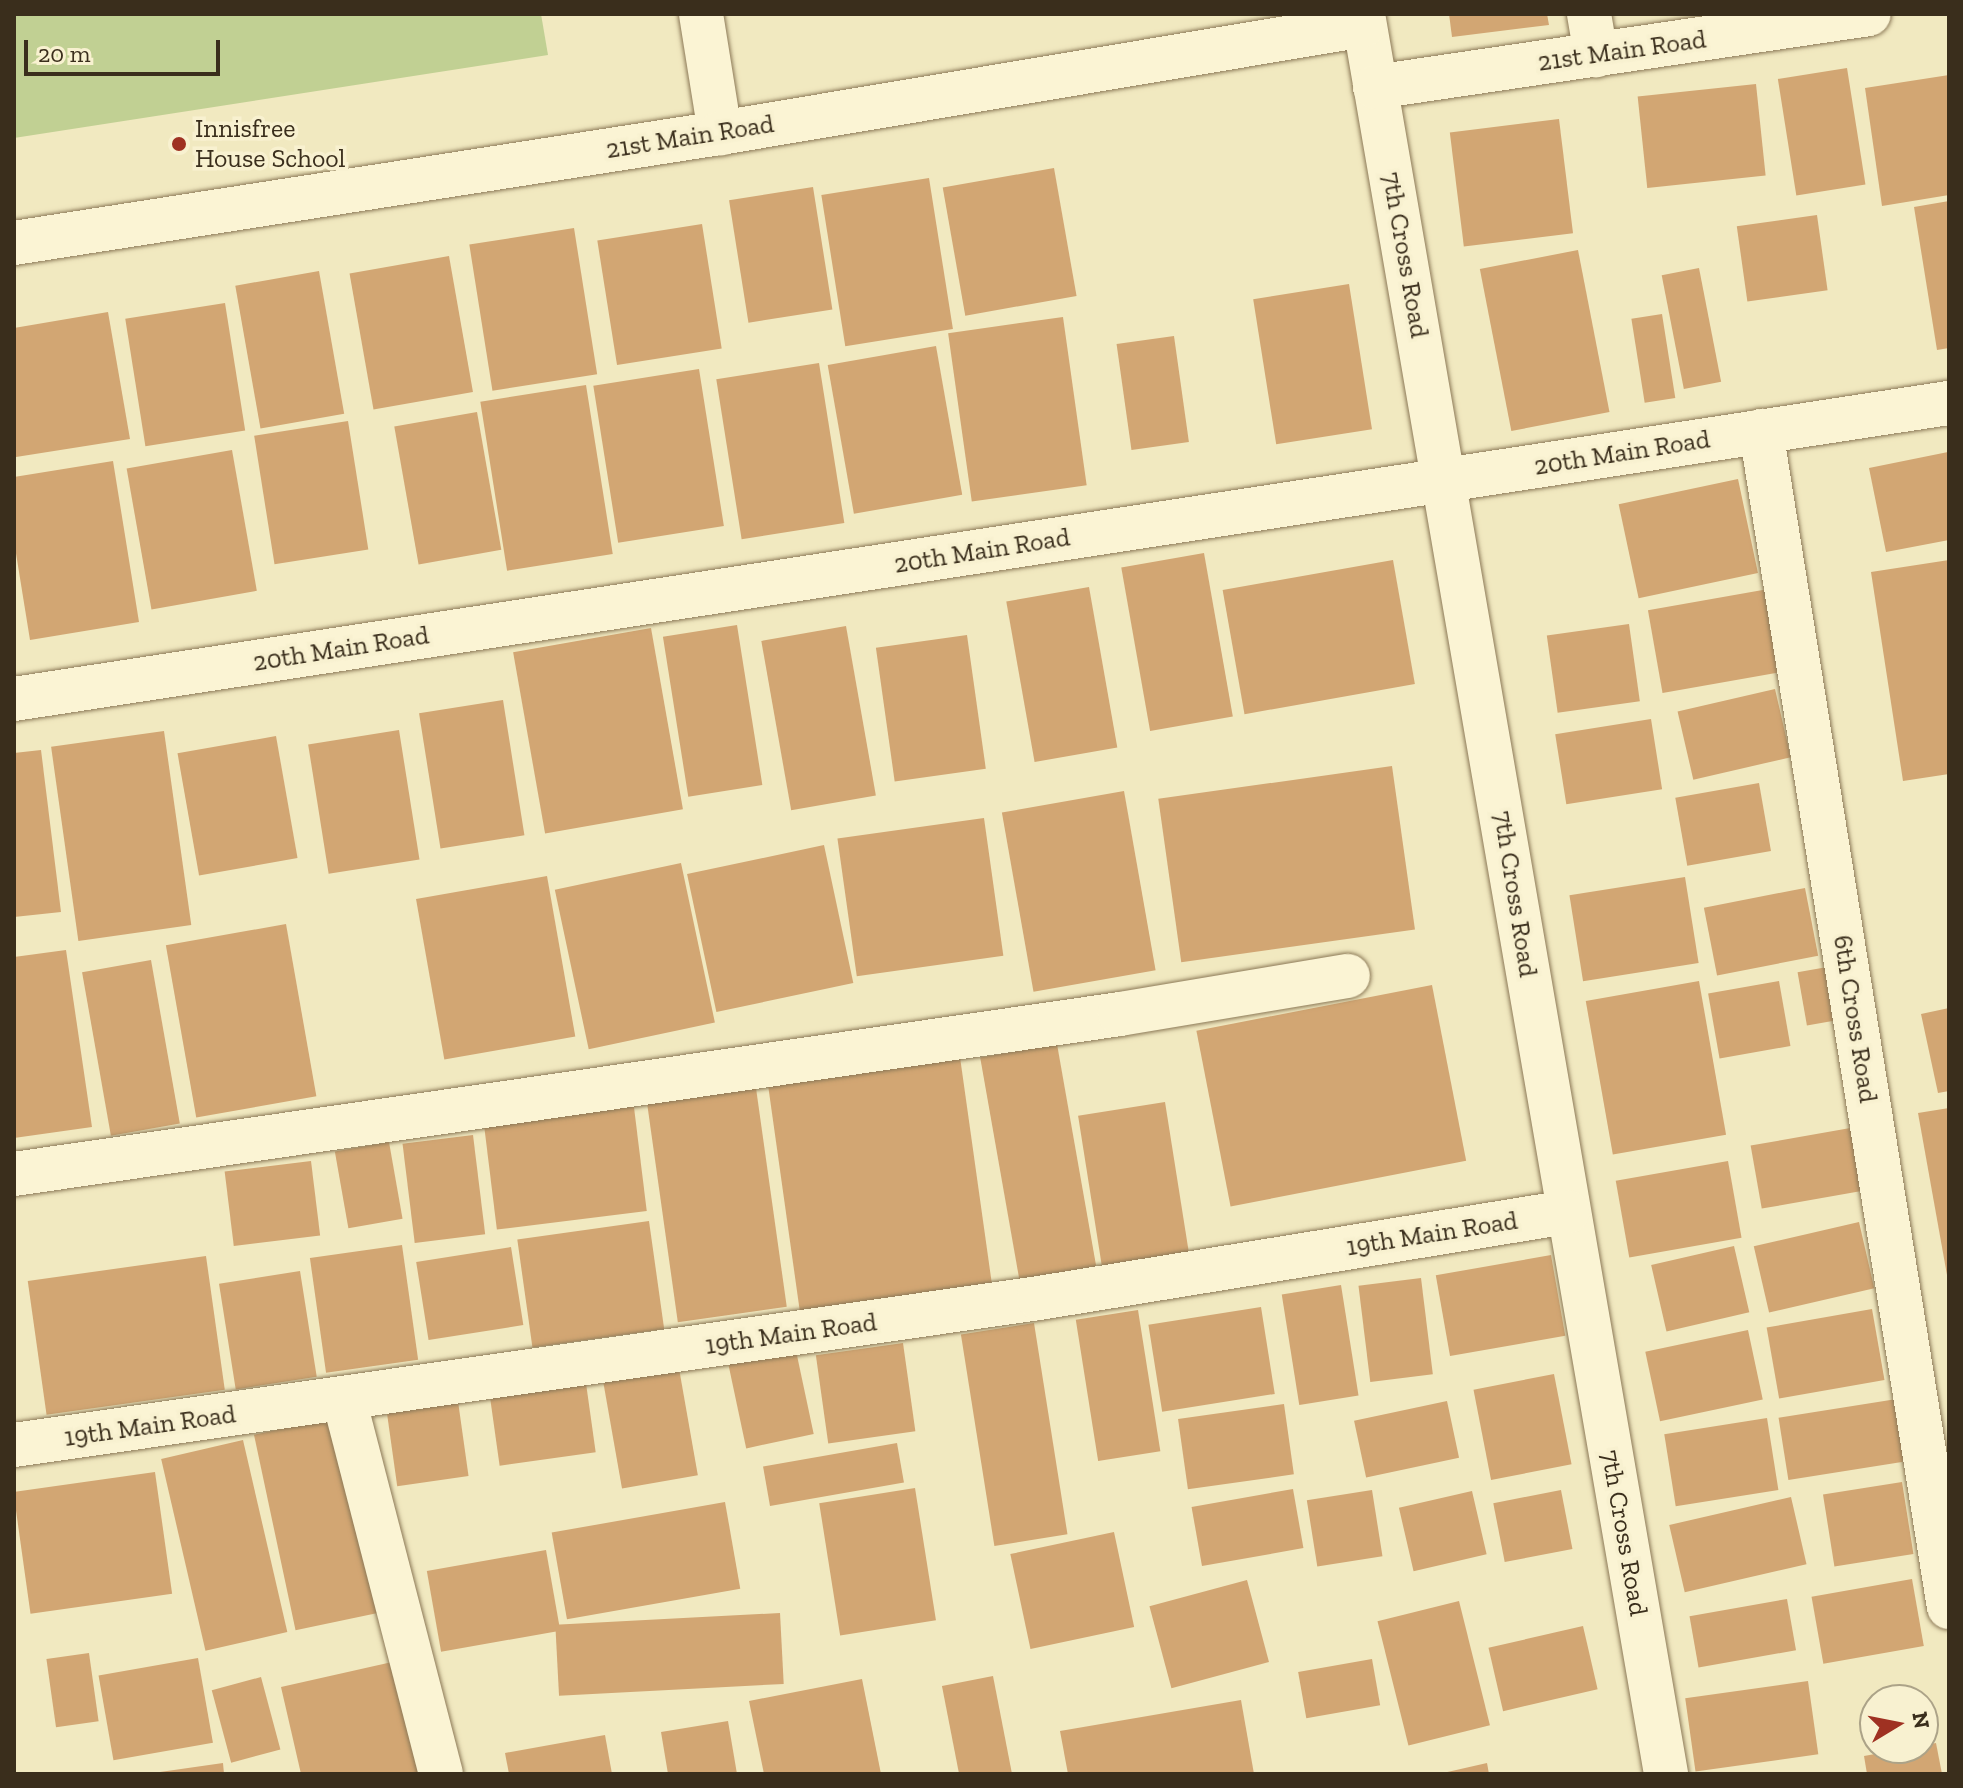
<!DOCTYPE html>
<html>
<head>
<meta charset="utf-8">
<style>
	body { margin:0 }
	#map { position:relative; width:1963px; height:1788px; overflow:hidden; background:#f1e9c0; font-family:"Zilla Slab",serif }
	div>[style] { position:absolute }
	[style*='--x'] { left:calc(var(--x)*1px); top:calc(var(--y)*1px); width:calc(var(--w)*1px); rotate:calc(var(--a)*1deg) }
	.green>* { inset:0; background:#c1d093 }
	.building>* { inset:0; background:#d2a673; transform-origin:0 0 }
	.roads { filter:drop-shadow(0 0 2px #8c7957) drop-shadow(0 0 2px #8c7957) }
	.street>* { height:44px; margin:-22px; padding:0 22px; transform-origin:22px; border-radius:22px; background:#fbf4d4 }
	.dots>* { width:22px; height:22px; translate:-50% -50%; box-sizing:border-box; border:4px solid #f8f1d0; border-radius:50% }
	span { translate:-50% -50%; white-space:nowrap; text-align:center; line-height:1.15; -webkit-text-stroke:7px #f8f1d0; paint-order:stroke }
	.street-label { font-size:26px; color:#3a2e1c }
	.poi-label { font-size:26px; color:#3a2e1c }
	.left { translate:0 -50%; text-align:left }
	.frame { position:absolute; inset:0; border:16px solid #3a2e1c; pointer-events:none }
	.north { position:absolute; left:1859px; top:1684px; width:80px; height:80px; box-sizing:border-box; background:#f8f1d0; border:2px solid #aca388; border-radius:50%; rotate:80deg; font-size:22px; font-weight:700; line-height:32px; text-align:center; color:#3a2e1c }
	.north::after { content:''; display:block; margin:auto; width:28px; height:36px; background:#9f3122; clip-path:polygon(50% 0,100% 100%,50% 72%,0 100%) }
	.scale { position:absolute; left:24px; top:40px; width:196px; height:36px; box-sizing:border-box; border:4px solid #3a2e1c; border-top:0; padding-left:10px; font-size:24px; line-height:28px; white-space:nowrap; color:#3a2e1c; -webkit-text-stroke:6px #f8f1d0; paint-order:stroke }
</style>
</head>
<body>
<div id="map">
	<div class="green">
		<div style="clip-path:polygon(14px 14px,541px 14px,548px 55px,14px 138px)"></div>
	</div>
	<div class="building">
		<div style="clip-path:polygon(1449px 14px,1547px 14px,1549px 25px,1452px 37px)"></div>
		<div style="left:1847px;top:68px;width:118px;height:70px;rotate:81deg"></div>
		<div style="clip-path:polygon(1949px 75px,1949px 195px,1882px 206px,1865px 88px)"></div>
		<div style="left:1756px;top:84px;width:92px;height:119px;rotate:84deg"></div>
		<div style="left:1559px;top:119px;width:115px;height:110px;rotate:83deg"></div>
		<div style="left:1054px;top:168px;width:130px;height:113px;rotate:80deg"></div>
		<div style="left:929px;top:178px;width:153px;height:109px;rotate:81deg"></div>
		<div style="left:813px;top:187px;width:124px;height:85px;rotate:81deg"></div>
		<div style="clip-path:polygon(1949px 201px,1949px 348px,1937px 350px,1914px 207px)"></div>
		<div style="left:1817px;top:215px;width:76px;height:81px;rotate:82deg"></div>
		<div style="left:702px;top:224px;width:126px;height:106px;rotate:81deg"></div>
		<div style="left:574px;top:228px;width:148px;height:106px;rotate:81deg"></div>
		<div style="left:1578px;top:250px;width:165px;height:100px;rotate:79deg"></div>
		<div style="left:449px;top:256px;width:138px;height:101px;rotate:80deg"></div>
		<div style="left:1699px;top:268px;width:116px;height:38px;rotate:79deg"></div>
		<div style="left:319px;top:271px;width:145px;height:85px;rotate:80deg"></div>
		<div style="left:1349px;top:284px;width:147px;height:97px;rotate:81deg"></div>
		<div style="left:225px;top:303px;width:129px;height:101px;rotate:81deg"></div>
		<div style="clip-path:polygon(108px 312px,130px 439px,16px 457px,14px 328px)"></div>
		<div style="left:1662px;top:314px;width:85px;height:31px;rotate:81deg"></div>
		<div style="left:1063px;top:317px;width:170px;height:116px;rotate:82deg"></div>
		<div style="left:1174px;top:336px;width:107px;height:58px;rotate:82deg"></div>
		<div style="left:936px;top:346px;width:151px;height:110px;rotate:80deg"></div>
		<div style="left:819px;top:363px;width:162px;height:104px;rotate:81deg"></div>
		<div style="left:699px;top:369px;width:159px;height:107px;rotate:81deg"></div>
		<div style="left:586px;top:385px;width:171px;height:107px;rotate:81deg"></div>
		<div style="left:477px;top:412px;width:140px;height:84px;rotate:80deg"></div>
		<div style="left:348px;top:421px;width:130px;height:95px;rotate:81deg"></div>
		<div style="left:232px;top:450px;width:143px;height:107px;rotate:80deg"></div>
		<div style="clip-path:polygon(1948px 452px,1949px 540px,1886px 552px,1869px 468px)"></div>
		<div style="clip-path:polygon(113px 461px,139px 622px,30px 640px,14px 541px,14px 477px)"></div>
		<div style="left:1738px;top:479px;width:96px;height:122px;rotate:78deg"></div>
		<div style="left:1204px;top:553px;width:166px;height:84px;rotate:80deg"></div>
		<div style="left:1393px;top:560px;width:126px;height:173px;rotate:80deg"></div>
		<div style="clip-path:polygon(1949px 560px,1949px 774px,1903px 781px,1871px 572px)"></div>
		<div style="left:1089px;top:587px;width:163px;height:84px;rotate:80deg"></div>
		<div style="left:1774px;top:588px;width:84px;height:128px;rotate:80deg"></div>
		<div style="left:1629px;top:624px;width:78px;height:83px;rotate:82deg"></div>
		<div style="left:737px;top:625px;width:162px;height:75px;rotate:81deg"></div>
		<div style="left:846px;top:626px;width:172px;height:86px;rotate:80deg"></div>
		<div style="left:651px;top:628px;width:184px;height:140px;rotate:80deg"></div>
		<div style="left:967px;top:635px;width:135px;height:92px;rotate:82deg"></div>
		<div style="left:1775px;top:689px;width:70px;height:100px;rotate:77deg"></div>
		<div style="left:503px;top:700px;width:137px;height:85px;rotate:81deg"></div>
		<div style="left:1651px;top:719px;width:71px;height:97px;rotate:81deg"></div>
		<div style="left:399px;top:730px;width:131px;height:92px;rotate:81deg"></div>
		<div style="left:164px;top:731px;width:196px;height:114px;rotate:82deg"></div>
		<div style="left:276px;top:736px;width:124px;height:100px;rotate:80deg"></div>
		<div style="clip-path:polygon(41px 750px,61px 912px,14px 917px,14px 753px)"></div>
		<div style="left:1392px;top:766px;width:165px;height:236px;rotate:82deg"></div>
		<div style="left:1759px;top:783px;width:69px;height:85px;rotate:80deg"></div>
		<div style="left:1124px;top:791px;width:182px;height:124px;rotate:80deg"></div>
		<div style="left:984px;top:818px;width:139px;height:148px;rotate:82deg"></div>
		<div style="left:824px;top:845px;width:141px;height:140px;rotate:78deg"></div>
		<div style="left:681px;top:863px;width:163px;height:129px;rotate:78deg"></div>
		<div style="left:547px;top:876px;width:163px;height:133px;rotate:80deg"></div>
		<div style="left:1685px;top:877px;width:87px;height:117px;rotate:81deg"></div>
		<div style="left:1805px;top:888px;width:69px;height:103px;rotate:79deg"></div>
		<div style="left:286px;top:924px;width:175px;height:122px;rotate:80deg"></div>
		<div style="clip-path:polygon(66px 950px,92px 1127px,14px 1138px,14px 957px)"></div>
		<div style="left:151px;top:960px;width:166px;height:70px;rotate:80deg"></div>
		<div style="left:1833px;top:966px;width:54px;height:36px;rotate:80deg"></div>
		<div style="left:1699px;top:981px;width:156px;height:115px;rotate:80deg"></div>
		<div style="left:1779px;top:981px;width:66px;height:72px;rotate:80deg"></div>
		<div style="left:1432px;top:985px;width:179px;height:240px;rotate:79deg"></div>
		<div style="clip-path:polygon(1949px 1008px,1949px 1091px,1938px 1093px,1921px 1014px)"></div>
		<div style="left:1057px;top:1044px;width:226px;height:78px;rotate:80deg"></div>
		<div style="left:960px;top:1057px;width:235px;height:194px;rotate:82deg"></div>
		<div style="left:756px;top:1088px;width:221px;height:110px;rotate:82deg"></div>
		<div style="left:632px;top:1091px;width:121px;height:151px;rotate:83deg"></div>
		<div style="left:1165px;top:1102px;width:153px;height:88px;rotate:81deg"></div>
		<div style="clip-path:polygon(1949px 1108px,1949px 1275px,1947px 1275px,1918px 1113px)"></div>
		<div style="left:1856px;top:1127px;width:64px;height:107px;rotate:80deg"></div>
		<div style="left:473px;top:1135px;width:100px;height:71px;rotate:83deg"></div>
		<div style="left:389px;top:1142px;width:78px;height:55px;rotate:80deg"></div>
		<div style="left:311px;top:1161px;width:75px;height:87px;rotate:83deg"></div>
		<div style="left:1728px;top:1161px;width:78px;height:114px;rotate:80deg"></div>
		<div style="left:649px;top:1221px;width:109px;height:133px;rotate:82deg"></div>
		<div style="left:1859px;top:1222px;width:68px;height:108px;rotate:77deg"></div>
		<div style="left:402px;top:1245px;width:116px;height:93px;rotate:82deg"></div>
		<div style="left:1734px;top:1246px;width:68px;height:85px;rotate:77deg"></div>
		<div style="left:511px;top:1247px;width:79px;height:96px;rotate:81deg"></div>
		<div style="left:1551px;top:1255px;width:82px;height:117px;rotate:80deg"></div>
		<div style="left:206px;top:1256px;width:135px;height:180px;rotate:82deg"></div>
		<div style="left:300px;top:1271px;width:107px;height:82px;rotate:81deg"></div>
		<div style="left:1421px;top:1278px;width:97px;height:63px;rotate:83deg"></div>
		<div style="left:1341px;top:1285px;width:112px;height:60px;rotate:81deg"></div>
		<div style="left:1261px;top:1307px;width:88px;height:114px;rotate:81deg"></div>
		<div style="left:1872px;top:1309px;width:72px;height:107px;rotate:80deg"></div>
		<div style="left:1138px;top:1310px;width:143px;height:63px;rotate:81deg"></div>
		<div style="left:1034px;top:1323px;width:214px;height:74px;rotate:81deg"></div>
		<div style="left:1748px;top:1330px;width:71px;height:105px;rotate:78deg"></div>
		<div style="left:903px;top:1343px;width:89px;height:88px;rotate:82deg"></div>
		<div style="left:795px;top:1346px;width:90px;height:69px;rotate:78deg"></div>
		<div style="left:677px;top:1357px;width:120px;height:77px;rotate:80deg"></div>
		<div style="left:584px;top:1369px;width:84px;height:97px;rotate:82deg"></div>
		<div style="left:1554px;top:1374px;width:92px;height:82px;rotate:79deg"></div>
		<div style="left:456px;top:1387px;width:90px;height:72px;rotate:82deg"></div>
		<div style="left:1903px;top:1398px;width:63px;height:126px;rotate:81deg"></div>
		<div style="left:1447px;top:1401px;width:58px;height:95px;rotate:78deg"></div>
		<div style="left:1284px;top:1404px;width:71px;height:107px;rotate:82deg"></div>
		<div style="left:342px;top:1416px;width:200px;height:90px;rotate:78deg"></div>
		<div style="left:1767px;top:1418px;width:73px;height:104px;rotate:81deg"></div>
		<div style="left:243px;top:1440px;width:197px;height:84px;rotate:77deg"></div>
		<div style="left:897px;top:1443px;width:40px;height:136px;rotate:80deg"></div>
		<div style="left:155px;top:1472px;width:123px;height:143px;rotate:82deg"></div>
		<div style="left:1902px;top:1482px;width:73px;height:80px;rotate:81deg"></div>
		<div style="left:915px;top:1488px;width:134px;height:97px;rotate:81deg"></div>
		<div style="left:1293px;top:1489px;width:60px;height:103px;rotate:80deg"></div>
		<div style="left:1372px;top:1490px;width:67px;height:66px;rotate:81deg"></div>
		<div style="left:1561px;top:1490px;width:60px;height:69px;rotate:79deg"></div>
		<div style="left:1472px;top:1491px;width:65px;height:75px;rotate:77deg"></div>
		<div style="left:1791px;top:1497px;width:69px;height:125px;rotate:77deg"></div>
		<div style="left:725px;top:1502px;width:88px;height:176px;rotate:80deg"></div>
		<div style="left:1114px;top:1532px;width:97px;height:106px;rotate:78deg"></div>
		<div style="left:546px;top:1550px;width:82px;height:121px;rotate:80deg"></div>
		<div style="left:1912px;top:1579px;width:68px;height:102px;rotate:80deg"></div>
		<div style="left:1247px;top:1580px;width:85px;height:101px;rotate:75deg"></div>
		<div style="left:1787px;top:1599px;width:52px;height:99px;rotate:80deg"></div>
		<div style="left:1459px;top:1601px;width:128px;height:84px;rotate:76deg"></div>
		<div style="left:780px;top:1613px;width:71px;height:225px;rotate:87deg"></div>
		<div style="left:1583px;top:1626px;width:65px;height:97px;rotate:77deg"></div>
		<div style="left:89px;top:1653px;width:69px;height:43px;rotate:82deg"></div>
		<div style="left:198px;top:1658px;width:86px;height:101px;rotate:80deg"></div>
		<div style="left:1372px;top:1659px;width:47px;height:75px;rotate:80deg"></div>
		<div style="clip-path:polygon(401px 1660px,427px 1774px,301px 1774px,281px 1687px)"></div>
		<div style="left:993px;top:1676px;width:100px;height:52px;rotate:79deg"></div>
		<div style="left:261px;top:1677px;width:75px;height:51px;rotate:75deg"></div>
		<div style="clip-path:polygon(862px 1679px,881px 1774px,764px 1774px,749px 1701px)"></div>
		<div style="left:1808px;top:1681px;width:74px;height:124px;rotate:82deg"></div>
		<div style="clip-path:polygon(1241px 1700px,1254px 1774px,1068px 1774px,1060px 1731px)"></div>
		<div style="clip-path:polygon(728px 1721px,737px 1774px,668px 1774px,661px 1732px)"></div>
		<div style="clip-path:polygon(605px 1735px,612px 1774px,509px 1774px,505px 1753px)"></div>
		<div style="clip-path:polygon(1936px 1743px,1942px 1774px,1867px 1774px,1864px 1756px)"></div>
		<div style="clip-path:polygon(223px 1763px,224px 1774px,161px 1774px,160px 1772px)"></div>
		<div style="clip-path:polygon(1487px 1763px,1489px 1774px,1443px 1774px,1443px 1773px)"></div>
	</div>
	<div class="roads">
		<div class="street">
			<div style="--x:701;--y:14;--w:121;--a:80.9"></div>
			<div style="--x:1363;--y:14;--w:1786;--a:80.23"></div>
			<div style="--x:1589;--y:14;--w:42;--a:80.3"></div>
			<div style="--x:1375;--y:87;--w:499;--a:-8.4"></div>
			<div style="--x:14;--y:243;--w:715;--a:-8.86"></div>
			<div style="--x:720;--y:133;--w:653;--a:-9.52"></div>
			<div style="--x:1761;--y:431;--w:1191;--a:80.92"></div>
			<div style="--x:14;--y:699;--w:1958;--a:-8.7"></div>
			<div style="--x:14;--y:1174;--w:1118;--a:-8.23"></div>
			<div style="--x:1120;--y:1014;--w:231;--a:-9.5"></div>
			<div style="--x:344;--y:1399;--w:387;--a:75.5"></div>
			<div style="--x:14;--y:1445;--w:1035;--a:-8.16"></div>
			<div style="--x:1039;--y:1298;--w:535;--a:-9.25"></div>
		</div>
	</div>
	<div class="dots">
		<div style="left:179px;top:144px;background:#9f3122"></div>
	</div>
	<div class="street-label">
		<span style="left:1622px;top:51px;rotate:-8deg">21st Main Road</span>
		<span style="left:690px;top:137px;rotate:-9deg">21st Main Road</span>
		<span style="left:1405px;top:255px;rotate:80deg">7th Cross Road</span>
		<span style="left:1622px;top:453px;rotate:-9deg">20th Main Road</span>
		<span style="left:982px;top:551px;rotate:-9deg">20th Main Road</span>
		<span style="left:341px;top:649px;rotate:-9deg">20th Main Road</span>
		<span style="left:1515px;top:894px;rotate:81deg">7th Cross Road</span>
		<span style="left:1855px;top:1019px;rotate:81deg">6th Cross Road</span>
		<span style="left:1432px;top:1234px;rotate:-9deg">19th Main Road</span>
		<span style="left:791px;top:1334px;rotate:-8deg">19th Main Road</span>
		<span style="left:150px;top:1426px;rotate:-8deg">19th Main Road</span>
		<span style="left:1624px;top:1533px;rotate:80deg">7th Cross Road</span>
	</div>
	<div class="poi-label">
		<span class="left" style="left:195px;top:144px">Innisfree<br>House School</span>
	</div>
	<div class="frame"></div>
	<div class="north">N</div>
	<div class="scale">20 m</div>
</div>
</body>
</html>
